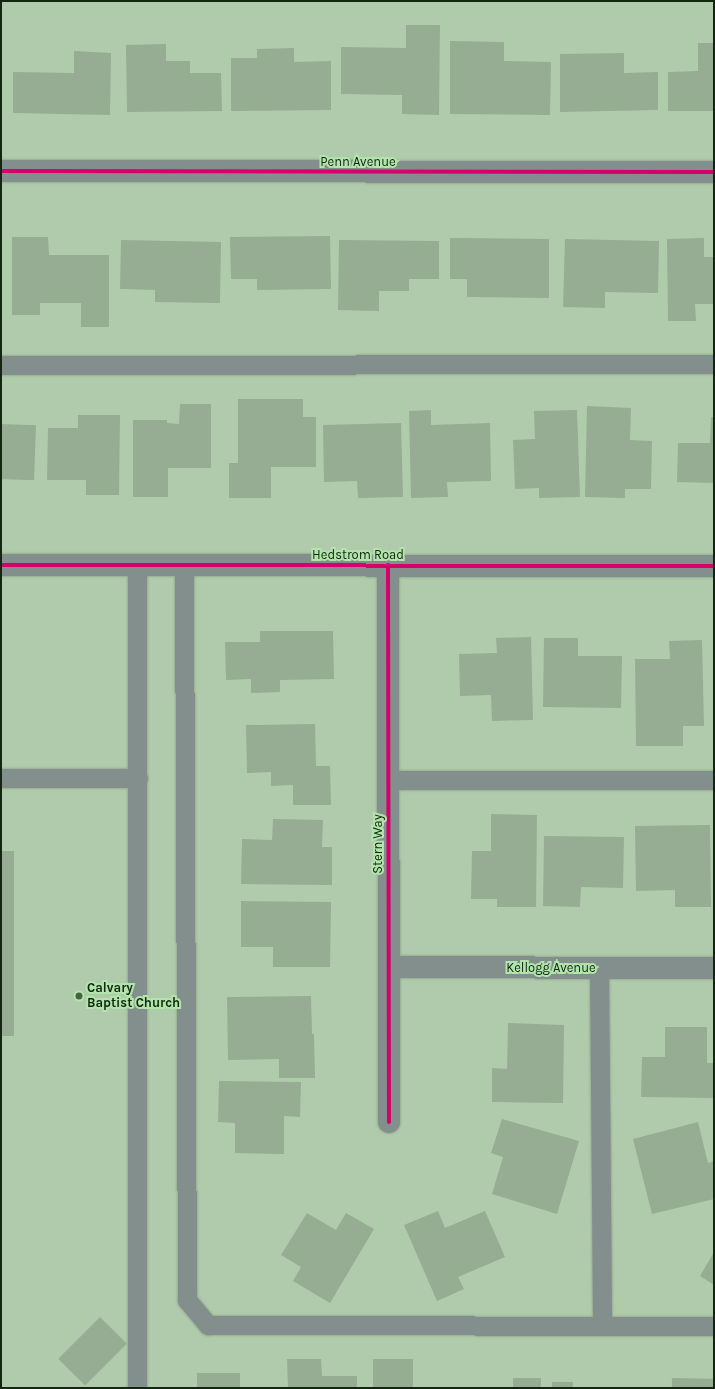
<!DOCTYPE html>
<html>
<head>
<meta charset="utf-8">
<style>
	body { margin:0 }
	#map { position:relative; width:715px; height:1389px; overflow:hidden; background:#b0cbac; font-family:Karla,sans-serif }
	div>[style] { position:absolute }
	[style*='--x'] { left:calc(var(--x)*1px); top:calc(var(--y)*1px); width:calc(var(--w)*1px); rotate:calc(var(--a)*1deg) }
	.building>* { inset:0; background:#96ac93; transform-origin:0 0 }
	.roads { filter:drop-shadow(0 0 1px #92a88f) drop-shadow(0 0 1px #92a88f) }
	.lane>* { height:19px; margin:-9.5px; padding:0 9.5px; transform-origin:9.5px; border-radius:9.5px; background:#828f8d }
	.street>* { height:22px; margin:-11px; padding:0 11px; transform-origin:11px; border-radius:11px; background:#828f8d }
	.cycleway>* { height:4px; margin:-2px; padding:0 2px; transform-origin:2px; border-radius:2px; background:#d6006c }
	.dots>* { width:11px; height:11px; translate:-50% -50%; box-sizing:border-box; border:2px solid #b2e5ac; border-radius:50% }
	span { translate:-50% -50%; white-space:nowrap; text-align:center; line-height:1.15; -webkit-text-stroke:4px #b2e5ac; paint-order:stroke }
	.street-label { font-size:13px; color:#132610 }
	.poi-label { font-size:13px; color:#132610; font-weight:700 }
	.left { translate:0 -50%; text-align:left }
	.frame { position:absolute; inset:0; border:2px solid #132610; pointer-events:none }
</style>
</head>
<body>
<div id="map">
	<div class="building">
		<div style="clip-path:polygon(406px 25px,440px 25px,439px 115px,402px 114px,402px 95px,341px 94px,341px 47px,406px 48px)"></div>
		<div style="clip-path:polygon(450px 41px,504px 42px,504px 61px,551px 62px,550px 115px,450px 114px)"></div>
		<div style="clip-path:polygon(698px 43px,714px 43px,714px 111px,668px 111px,668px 72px,698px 71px)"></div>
		<div style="clip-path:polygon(166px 44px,166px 61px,190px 61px,190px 73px,221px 73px,222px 111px,127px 112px,126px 45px)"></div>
		<div style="clip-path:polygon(294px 48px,294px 62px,331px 61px,331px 110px,231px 111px,231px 58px,257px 58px,257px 49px)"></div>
		<div style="clip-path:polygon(74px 51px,111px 53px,110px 115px,13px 113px,13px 72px,74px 73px)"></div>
		<div style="clip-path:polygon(624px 53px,624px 73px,658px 72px,658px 110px,560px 112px,560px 54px)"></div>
		<div style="clip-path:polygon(330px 236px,331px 289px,257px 290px,257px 279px,231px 279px,230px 237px)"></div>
		<div style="clip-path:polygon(12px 237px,48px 237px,49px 255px,109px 255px,109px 327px,81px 327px,81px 303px,40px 303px,40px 315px,12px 315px)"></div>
		<div style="clip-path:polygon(450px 238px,549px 239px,549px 298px,467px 297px,467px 279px,450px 279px)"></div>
		<div style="clip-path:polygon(704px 238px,704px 257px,714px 257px,714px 304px,695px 304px,696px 321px,668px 321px,667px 239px)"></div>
		<div style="clip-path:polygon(565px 239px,659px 241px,658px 293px,605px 292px,605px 308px,563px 307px)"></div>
		<div style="clip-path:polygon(121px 240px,221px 242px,220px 303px,155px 302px,155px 290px,120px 289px)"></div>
		<div style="clip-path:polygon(339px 240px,439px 241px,439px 279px,409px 279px,409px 291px,379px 291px,379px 311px,338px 310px)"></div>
		<div style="clip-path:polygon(238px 399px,303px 399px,303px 417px,316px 417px,316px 467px,271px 467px,271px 498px,229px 498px,229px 463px,238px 463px)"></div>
		<div style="clip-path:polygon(180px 404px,211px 404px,211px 468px,168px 468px,168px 497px,133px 497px,133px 420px,167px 420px,167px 423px,179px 424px)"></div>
		<div style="clip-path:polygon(587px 406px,631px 408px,630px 440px,652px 441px,651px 489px,625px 489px,625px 498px,585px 497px)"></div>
		<div style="clip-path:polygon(431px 410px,431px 425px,490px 423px,491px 481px,447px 482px,448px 497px,411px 498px,409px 411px)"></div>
		<div style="clip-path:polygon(577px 410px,580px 497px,539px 498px,539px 488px,515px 489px,513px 440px,535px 439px,534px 411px)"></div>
		<div style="clip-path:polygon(78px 415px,120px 415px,119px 495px,86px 495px,86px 480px,47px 480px,48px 428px,78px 428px)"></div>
		<div style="clip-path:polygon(711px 417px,714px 417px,714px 483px,677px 482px,678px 443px,710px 443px)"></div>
		<div style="clip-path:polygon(401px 423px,403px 497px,358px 498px,357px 481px,324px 482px,323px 425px)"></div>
		<div style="left:1px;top:424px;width:35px;height:55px;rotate:2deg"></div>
		<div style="clip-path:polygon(260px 631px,333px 631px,334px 679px,280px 680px,280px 692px,251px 693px,251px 679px,226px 680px,225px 642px,260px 642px)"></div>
		<div style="clip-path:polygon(531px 637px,533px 720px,492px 721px,491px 695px,460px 696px,459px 654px,497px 653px,496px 638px)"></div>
		<div style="clip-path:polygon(544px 638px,578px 638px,578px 656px,622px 656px,621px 708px,543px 707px)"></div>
		<div style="clip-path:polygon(702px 640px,704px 726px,683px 726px,683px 746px,636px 746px,635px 659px,670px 659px,669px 641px)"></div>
		<div style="clip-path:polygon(315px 724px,316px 766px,330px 766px,331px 805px,293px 805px,293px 785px,271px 786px,271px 772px,247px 773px,246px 725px)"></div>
		<div style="clip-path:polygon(491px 814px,537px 815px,536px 907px,497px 907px,497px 899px,471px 899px,472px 851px,491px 851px)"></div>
		<div style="clip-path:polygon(273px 819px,323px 820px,322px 847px,332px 847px,332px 885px,241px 884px,242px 839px,272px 840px)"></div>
		<div style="clip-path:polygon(710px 825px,711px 907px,675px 907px,675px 890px,636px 891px,635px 826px)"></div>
		<div style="clip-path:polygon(544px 836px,624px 837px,623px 888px,581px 887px,580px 907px,543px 906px)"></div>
		<div style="left:1px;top:851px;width:13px;height:185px"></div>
		<div style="clip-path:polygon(241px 901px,331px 902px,330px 967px,273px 967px,273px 947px,241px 947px)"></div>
		<div style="clip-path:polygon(311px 996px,312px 1034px,314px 1034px,315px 1078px,279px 1078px,279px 1059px,228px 1060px,227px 997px)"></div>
		<div style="clip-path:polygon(508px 1023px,564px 1025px,563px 1103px,492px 1102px,492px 1068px,507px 1069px)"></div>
		<div style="clip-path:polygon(665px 1027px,707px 1027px,707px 1063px,714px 1063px,714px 1098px,641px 1097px,642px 1057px,665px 1057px)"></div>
		<div style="clip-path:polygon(219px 1081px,301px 1082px,300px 1117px,284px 1116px,284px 1154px,235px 1153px,235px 1123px,218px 1122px)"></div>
		<div style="clip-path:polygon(502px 1119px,579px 1141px,557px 1214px,492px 1194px,503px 1157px,491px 1153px)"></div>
		<div style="clip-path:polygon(698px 1122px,708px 1163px,714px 1161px,714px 1199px,652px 1214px,633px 1139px)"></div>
		<div style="clip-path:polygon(438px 1211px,445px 1228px,485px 1211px,505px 1257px,458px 1277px,464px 1289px,437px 1301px,404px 1225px)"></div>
		<div style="clip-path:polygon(307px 1213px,336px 1230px,346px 1213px,374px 1229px,330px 1303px,293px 1281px,301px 1267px,281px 1255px)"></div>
		<div style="clip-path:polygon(714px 1252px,714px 1285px,700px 1276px)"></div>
		<div style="left:100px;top:1317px;width:38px;height:59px;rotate:45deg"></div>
		<div style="clip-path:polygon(287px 1359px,321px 1359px,322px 1376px,357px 1376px,357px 1388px,288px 1388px)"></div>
		<div style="left:373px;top:1359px;width:40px;height:29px"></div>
		<div style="left:197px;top:1373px;width:43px;height:15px"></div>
		<div style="left:513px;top:1378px;width:28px;height:10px"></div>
		<div style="left:672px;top:1378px;width:41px;height:10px;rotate:1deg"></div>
		<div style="left:552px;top:1382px;width:21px;height:6px"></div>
	</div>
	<div class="roads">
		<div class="lane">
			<div style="--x:1;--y:365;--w:713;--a:-0.08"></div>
			<div style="--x:184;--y:565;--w:735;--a:89.77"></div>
			<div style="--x:187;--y:1300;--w:33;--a:50"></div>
			<div style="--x:208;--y:1325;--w:506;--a:0.11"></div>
			<div style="--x:1;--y:778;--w:137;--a:0"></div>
			<div style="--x:388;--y:780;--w:326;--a:0"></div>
			<div style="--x:599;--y:968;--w:358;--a:89.5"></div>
			<div style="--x:137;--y:1388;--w:823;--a:-90"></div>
		</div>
		<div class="street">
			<div style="--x:1;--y:171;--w:713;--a:0.08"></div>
			<div style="--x:1;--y:565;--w:713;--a:0.08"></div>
			<div style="--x:388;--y:565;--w:557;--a:89.9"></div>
			<div style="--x:389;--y:967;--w:325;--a:0.2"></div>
		</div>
	</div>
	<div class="cycleway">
		<div style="--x:1;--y:171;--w:713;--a:0.08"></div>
		<div style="--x:1;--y:565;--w:713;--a:0.08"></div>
		<div style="--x:388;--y:565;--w:557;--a:89.9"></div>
	</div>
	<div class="dots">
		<div style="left:79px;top:996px;background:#4a6047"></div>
	</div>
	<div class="street-label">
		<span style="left:358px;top:162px">Penn Avenue</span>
		<span style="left:358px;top:555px">Hedstrom Road</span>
		<span style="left:378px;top:844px;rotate:-90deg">Stern Way</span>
		<span style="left:551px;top:968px">Kellogg Avenue</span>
	</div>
	<div class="poi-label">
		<span class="left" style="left:87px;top:996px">Calvary<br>Baptist Church</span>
	</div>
	<div class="frame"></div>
</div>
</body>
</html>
